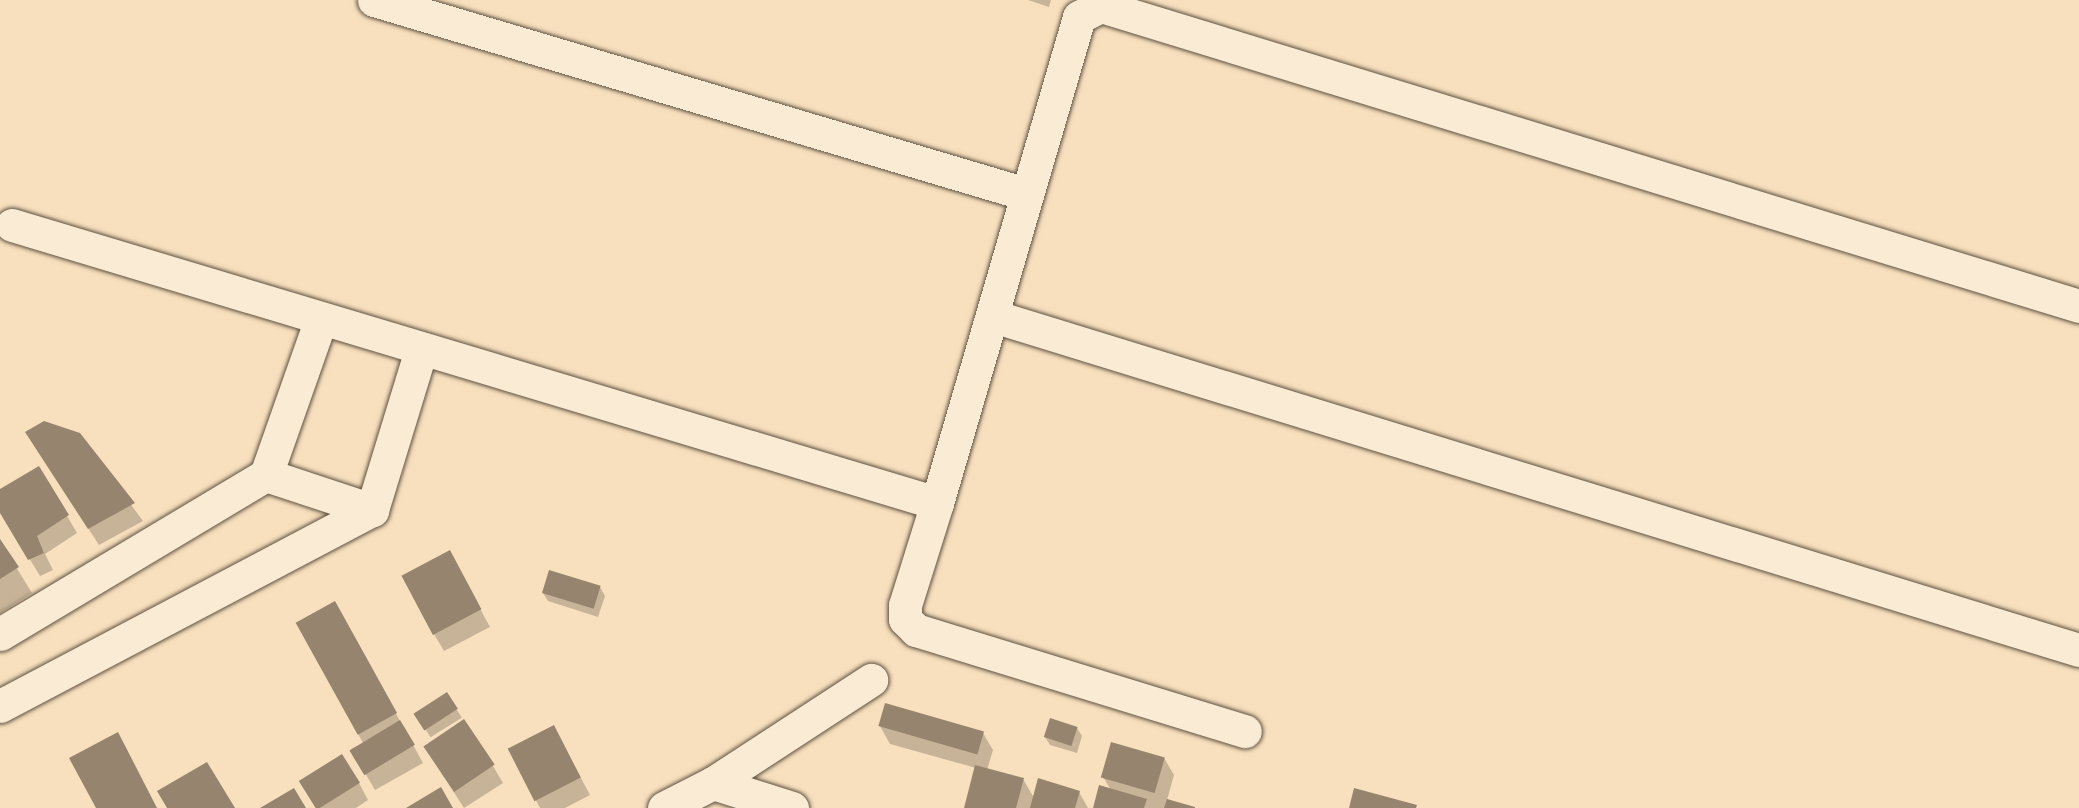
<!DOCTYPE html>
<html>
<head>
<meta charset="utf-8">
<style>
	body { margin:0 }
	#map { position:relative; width:2079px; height:808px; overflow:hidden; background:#f8e0be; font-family:"Sorts Mill Goudy",serif }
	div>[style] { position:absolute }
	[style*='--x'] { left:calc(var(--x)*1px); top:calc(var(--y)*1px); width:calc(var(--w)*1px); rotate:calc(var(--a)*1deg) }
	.shadow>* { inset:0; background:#0003; transform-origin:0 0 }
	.building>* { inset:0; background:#96846e; transform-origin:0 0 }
	.roads { filter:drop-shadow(0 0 2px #5e5141) drop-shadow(0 0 2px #5e5141) }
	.minor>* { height:33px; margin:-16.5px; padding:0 16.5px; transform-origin:16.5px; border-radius:16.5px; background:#faebd5 }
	span { translate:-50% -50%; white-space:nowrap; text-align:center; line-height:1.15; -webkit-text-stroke:5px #faebd5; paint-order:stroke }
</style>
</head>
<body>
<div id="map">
	<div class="shadow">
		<div style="clip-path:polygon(1028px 0,1051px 0,1049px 7px)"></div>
		<div style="clip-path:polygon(79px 434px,143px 521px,99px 545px,37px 449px)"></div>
		<div style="clip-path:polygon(39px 468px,77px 533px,45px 554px,53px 570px,40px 576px,0 510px,0 491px)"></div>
		<div style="clip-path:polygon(0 541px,32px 593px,0 613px)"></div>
		<div style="clip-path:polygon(459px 570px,490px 627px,444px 651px,434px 634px)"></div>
		<div style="clip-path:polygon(600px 587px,605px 596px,598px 617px,548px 601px,543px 593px)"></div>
		<div style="clip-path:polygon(298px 624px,349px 628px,423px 763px,375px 790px,351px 749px,363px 743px)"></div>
		<div style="left:447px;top:694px;width:28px;height:37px;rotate:58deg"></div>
		<div style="clip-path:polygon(880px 726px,983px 733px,993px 750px,987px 770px,1023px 779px,1034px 798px,1079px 792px,1088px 808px,965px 808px,976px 768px,890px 744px)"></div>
		<div style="clip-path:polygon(1077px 728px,1082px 736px,1077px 753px,1050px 745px,1045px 737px)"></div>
		<div style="clip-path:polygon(563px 744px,590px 795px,565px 808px,540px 808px,509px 749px)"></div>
		<div style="clip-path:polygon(1164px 758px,1174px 775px,1167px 800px,1192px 808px,1095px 808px,1111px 790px,1103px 777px)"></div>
		<div style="clip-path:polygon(435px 763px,493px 766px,503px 783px,464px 808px)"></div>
		<div style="clip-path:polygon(359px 783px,368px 800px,356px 808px,317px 808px,311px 799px)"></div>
	</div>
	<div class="building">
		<div style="clip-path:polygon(44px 421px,80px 433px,135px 503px,88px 529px,25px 432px)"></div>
		<div style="clip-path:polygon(39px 466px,69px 515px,37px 536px,44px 553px,28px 560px,0 513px,0 489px)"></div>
		<div style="clip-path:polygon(0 539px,19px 567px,0 579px)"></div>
		<div style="left:450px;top:550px;width:67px;height:55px;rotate:62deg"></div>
		<div style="left:549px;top:570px;width:54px;height:24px;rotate:17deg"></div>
		<div style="left:335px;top:601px;width:128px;height:45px;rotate:61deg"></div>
		<div style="left:447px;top:692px;width:20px;height:40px;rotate:57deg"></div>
		<div style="left:885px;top:703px;width:103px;height:24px;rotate:16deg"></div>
		<div style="left:1050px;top:718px;width:29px;height:20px;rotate:18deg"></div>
		<div style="left:464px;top:719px;width:55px;height:49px;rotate:56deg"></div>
		<div style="left:400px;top:720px;width:29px;height:59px;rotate:59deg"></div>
		<div style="left:554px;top:725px;width:59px;height:52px;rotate:63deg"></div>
		<div style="clip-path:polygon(118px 732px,157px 808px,96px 808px,69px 758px)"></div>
		<div style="left:1111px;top:742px;width:56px;height:37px;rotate:16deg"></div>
		<div style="left:342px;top:754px;width:34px;height:51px;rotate:58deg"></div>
		<div style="clip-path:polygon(207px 762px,235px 808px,167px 808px,157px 791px)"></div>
		<div style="clip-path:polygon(975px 765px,1024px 778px,1016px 808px,964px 808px)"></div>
		<div style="clip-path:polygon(1038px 778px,1080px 791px,1075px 808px,1030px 808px)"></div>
		<div style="clip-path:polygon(1099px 785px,1147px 799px,1144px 808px,1093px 808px)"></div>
		<div style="clip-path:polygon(441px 787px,453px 808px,406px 808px)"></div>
		<div style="clip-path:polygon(294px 788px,306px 808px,260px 808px)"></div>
		<div style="clip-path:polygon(1354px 788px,1417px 805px,1416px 808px,1349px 808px)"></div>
		<div style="clip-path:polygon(1167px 799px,1195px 807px,1195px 808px,1164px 808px)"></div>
	</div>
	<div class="roads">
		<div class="minor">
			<div style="--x:374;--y:0;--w:680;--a:16.57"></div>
			<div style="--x:12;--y:225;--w:966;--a:16.73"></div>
			<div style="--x:937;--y:503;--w:506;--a:-73.71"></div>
			<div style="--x:1079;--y:17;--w:25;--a:-27"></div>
			<div style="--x:1101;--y:6;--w:1023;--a:17.05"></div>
			<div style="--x:993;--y:316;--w:1136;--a:17.1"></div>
			<div style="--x:266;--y:475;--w:112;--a:18.3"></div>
			<div style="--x:937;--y:503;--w:107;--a:107.4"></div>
			<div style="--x:905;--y:605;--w:14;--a:90"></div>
			<div style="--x:905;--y:619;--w:16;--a:45"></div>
			<div style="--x:916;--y:630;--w:344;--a:17.1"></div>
			<div style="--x:0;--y:634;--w:310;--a:-30.9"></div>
			<div style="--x:266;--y:475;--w:165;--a:-70.6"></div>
			<div style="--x:0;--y:706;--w:420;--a:-27.8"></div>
			<div style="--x:372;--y:510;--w:167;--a:-73"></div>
			<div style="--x:713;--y:783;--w:83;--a:17.6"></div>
			<div style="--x:664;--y:808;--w:55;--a:-27"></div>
			<div style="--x:713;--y:783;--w:189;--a:-33.1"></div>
		</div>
	</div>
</div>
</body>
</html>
